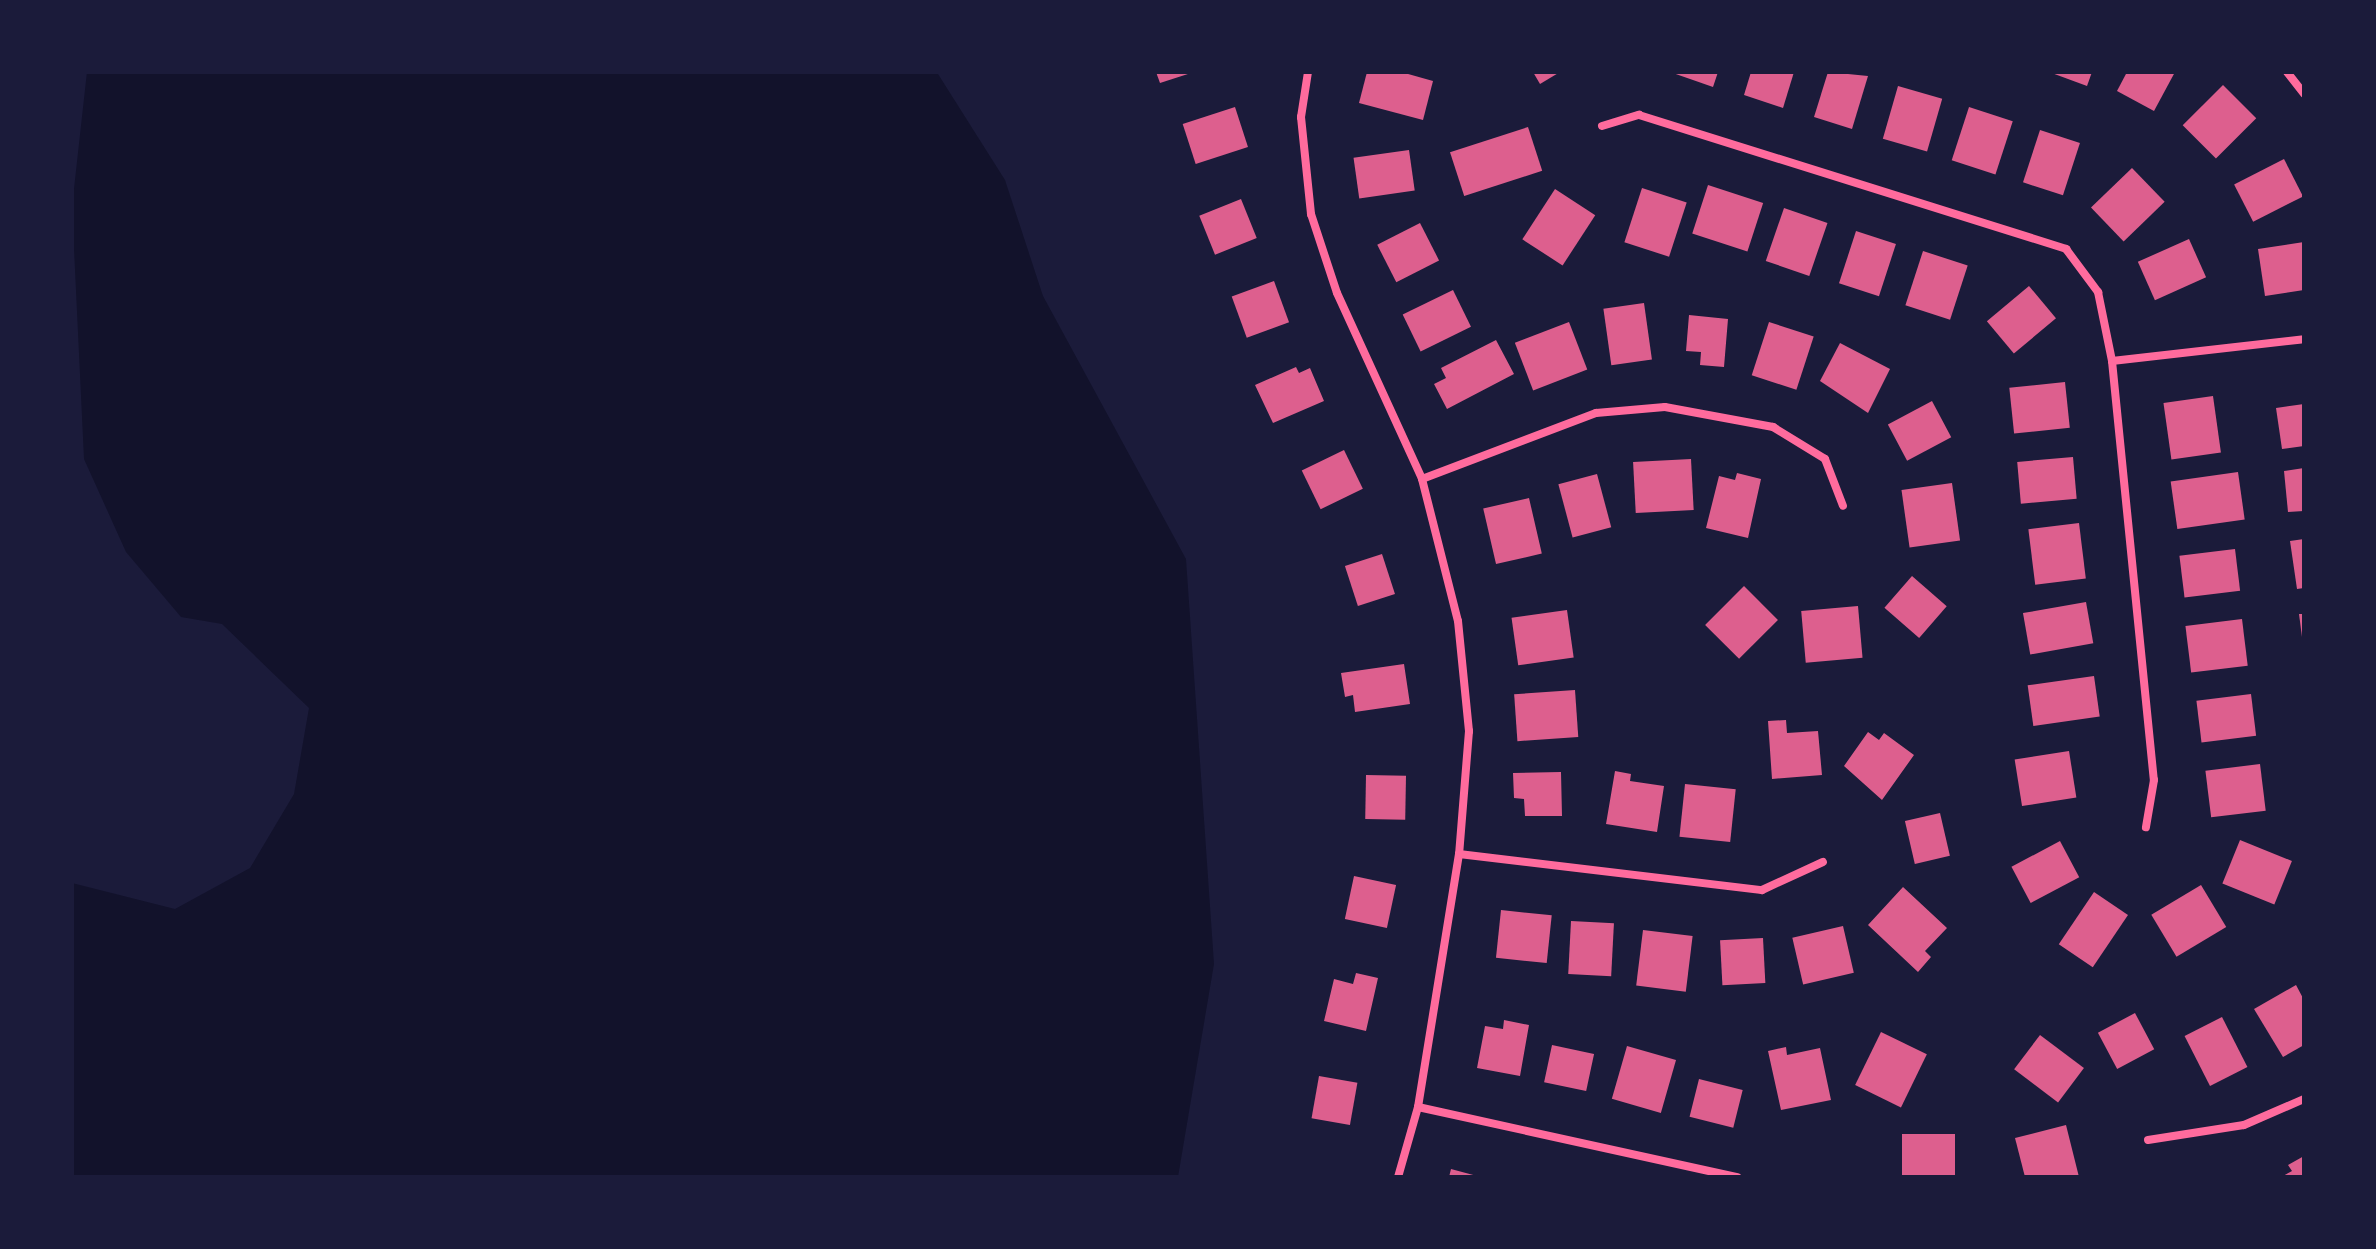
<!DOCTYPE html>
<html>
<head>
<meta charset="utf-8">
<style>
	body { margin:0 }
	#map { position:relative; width:2376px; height:1249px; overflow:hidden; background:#1b1b3a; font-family:"Golos Text",sans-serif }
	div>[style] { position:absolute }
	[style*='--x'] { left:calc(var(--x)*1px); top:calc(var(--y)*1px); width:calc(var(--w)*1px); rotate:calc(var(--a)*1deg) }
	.water>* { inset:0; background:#12122b }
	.building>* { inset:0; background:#dd5f8e; transform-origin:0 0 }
	.minor>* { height:8px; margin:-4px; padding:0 4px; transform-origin:4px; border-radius:4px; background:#ff6b9d }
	span { translate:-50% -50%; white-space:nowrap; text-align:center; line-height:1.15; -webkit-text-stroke:8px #1b1b3a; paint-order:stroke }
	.frame { position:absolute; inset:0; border:74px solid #1b1b3a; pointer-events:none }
</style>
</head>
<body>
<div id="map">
	<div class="water">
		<div style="clip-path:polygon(87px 72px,938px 74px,1005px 180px,1043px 296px,1186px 559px,1214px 964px,1178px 1177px,72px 1177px,72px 883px,175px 909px,250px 868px,294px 794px,309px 708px,222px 624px,181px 617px,126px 552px,84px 459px,72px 207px)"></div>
	</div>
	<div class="building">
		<div style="clip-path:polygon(1156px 72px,1191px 72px,1191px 73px,1160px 83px)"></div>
		<div style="clip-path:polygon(1367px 72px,1401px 72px,1433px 81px,1423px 120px,1359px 103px)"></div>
		<div style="clip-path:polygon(1533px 72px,1560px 72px,1540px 84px)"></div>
		<div style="clip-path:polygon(1670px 72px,1718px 72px,1713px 87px)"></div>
		<div style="clip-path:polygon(1751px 72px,1794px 72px,1783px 108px,1744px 95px)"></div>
		<div style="clip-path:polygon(1828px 72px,1868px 76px,1852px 129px,1814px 117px)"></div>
		<div style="clip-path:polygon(2049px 72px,2092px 72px,2087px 86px)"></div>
		<div style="clip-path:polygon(2127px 72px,2175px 72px,2154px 111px,2117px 91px)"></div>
		<div style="left:2223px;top:85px;width:47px;height:57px;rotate:45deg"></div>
		<div style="left:1898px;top:86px;width:46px;height:55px;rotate:16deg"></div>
		<div style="left:1235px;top:107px;width:42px;height:55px;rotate:72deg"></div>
		<div style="left:1969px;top:107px;width:46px;height:56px;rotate:18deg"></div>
		<div style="left:1528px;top:127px;width:46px;height:82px;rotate:72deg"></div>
		<div style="left:2040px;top:130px;width:42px;height:55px;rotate:18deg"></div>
		<div style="left:1409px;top:150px;width:41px;height:56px;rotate:82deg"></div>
		<div style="left:2284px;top:159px;width:42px;height:56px;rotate:63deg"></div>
		<div style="left:2132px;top:168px;width:47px;height:57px;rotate:46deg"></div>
		<div style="left:1708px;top:185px;width:58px;height:51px;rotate:18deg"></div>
		<div style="left:1642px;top:188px;width:47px;height:57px;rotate:18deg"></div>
		<div style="left:1555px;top:189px;width:48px;height:60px;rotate:33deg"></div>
		<div style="left:1241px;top:199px;width:42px;height:45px;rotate:68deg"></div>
		<div style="left:1784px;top:208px;width:46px;height:56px;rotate:19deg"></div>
		<div style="left:1420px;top:223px;width:42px;height:48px;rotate:63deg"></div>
		<div style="left:1856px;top:231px;width:42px;height:55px;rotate:18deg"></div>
		<div style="left:2189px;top:239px;width:42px;height:56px;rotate:66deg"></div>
		<div style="clip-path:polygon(2304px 242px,2304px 290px,2265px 296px,2258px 249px)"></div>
		<div style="left:1923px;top:251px;width:47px;height:57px;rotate:18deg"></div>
		<div style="left:1274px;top:281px;width:44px;height:45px;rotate:70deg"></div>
		<div style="left:2029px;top:286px;width:42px;height:55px;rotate:50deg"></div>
		<div style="left:1453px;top:290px;width:41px;height:56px;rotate:64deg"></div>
		<div style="left:1644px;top:303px;width:57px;height:41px;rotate:82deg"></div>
		<div style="clip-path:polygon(1689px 315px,1728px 319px,1724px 367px,1700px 365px,1701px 352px,1686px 351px)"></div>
		<div style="left:1569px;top:322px;width:51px;height:58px;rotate:69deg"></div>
		<div style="left:1769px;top:322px;width:47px;height:56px;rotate:18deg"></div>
		<div style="clip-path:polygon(1496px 340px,1514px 374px,1447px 409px,1434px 384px,1446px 378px,1441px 368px)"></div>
		<div style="clip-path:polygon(1840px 343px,1890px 369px,1868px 413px,1820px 381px)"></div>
		<div style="clip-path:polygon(1296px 367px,1299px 373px,1310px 368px,1324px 401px,1273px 423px,1255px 385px)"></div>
		<div style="left:2065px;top:382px;width:46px;height:56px;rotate:84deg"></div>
		<div style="left:2213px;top:396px;width:57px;height:50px;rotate:82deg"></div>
		<div style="left:1932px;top:401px;width:41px;height:50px;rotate:62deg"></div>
		<div style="clip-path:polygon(2304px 404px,2304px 446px,2282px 449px,2276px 408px)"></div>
		<div style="left:1344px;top:450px;width:43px;height:47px;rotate:64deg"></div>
		<div style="left:2073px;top:457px;width:42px;height:56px;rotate:85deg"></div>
		<div style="left:1691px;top:459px;width:51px;height:58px;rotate:87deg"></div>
		<div style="clip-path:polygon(2304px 468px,2304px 511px,2288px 512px,2284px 471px)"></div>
		<div style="left:2238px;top:472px;width:48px;height:68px;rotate:82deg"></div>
		<div style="clip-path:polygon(1737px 473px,1761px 479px,1748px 538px,1706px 528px,1719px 476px,1735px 480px)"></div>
		<div style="left:1597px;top:474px;width:55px;height:40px;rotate:75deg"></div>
		<div style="left:1952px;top:483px;width:58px;height:51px;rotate:82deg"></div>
		<div style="left:1529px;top:498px;width:57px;height:47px;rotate:77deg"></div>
		<div style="left:2079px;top:523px;width:56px;height:51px;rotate:83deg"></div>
		<div style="clip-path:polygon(2304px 539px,2304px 588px,2297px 589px,2290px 541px)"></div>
		<div style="left:2235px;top:549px;width:42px;height:56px;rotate:83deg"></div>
		<div style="left:1382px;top:554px;width:42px;height:39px;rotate:72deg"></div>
		<div style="left:1912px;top:576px;width:46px;height:42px;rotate:41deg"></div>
		<div style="left:1744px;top:586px;width:48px;height:55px;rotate:45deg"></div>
		<div style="left:2086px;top:602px;width:42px;height:64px;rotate:80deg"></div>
		<div style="left:1858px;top:606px;width:52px;height:57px;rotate:85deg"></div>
		<div style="left:1567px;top:610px;width:48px;height:56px;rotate:82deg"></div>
		<div style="clip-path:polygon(2299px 614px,2304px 614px,2304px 637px,2302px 637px)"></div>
		<div style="left:2242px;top:619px;width:47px;height:57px;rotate:83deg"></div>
		<div style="clip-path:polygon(1404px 664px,1410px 704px,1355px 712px,1353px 695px,1345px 697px,1341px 673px)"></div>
		<div style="left:2094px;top:676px;width:41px;height:67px;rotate:82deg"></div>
		<div style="left:1575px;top:690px;width:47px;height:61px;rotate:86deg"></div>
		<div style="left:2251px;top:694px;width:42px;height:55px;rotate:83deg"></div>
		<div style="clip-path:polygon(1786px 720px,1787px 733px,1818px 731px,1822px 775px,1772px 779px,1768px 721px)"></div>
		<div style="clip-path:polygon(1868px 732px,1879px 740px,1884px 733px,1914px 755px,1882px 800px,1844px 766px)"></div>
		<div style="left:2069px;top:751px;width:47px;height:55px;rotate:81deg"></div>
		<div style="left:2260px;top:764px;width:47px;height:55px;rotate:83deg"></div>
		<div style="clip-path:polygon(1615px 771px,1631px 774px,1630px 781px,1664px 786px,1657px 832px,1606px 824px)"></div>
		<div style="clip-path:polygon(1561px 772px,1562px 816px,1525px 816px,1524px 799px,1514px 798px,1513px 773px)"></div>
		<div style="left:1366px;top:775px;width:40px;height:44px;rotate:1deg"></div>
		<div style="left:1685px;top:784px;width:51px;height:53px;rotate:6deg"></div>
		<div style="left:1940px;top:813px;width:44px;height:36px;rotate:77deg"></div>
		<div style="left:2240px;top:840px;width:56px;height:47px;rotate:22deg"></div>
		<div style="left:2060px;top:841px;width:41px;height:55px;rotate:62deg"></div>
		<div style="left:1354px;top:876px;width:43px;height:44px;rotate:12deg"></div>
		<div style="left:2201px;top:885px;width:49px;height:58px;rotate:59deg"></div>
		<div style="clip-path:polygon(1903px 887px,1947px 928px,1925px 951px,1931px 957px,1918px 972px,1868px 925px)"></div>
		<div style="left:2094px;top:892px;width:41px;height:63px;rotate:34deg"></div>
		<div style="left:1501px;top:910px;width:51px;height:48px;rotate:6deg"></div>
		<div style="left:1571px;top:921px;width:43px;height:53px;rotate:3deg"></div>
		<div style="left:1843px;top:926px;width:48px;height:52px;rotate:77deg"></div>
		<div style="left:1643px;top:930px;width:50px;height:56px;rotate:7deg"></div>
		<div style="left:1763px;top:938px;width:45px;height:43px;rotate:87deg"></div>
		<div style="clip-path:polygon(1356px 973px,1378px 978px,1366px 1031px,1324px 1021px,1334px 979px,1353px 984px)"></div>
		<div style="clip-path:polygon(2296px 985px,2304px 1000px,2304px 1045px,2283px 1057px,2254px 1009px)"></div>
		<div style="left:2135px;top:1013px;width:41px;height:42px;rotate:62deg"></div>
		<div style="left:2222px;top:1017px;width:56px;height:42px;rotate:63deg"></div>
		<div style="clip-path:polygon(1504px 1020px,1529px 1025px,1520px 1076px,1477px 1068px,1485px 1026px,1503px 1029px)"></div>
		<div style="left:1881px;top:1032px;width:51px;height:59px;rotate:26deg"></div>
		<div style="left:2040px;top:1035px;width:55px;height:43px;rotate:37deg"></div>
		<div style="left:1552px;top:1045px;width:43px;height:38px;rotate:12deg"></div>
		<div style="left:1627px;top:1046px;width:51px;height:55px;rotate:16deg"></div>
		<div style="clip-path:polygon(1786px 1047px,1787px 1055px,1820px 1048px,1831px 1100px,1781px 1110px,1768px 1051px)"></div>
		<div style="left:1319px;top:1076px;width:39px;height:43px;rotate:10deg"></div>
		<div style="left:1699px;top:1079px;width:45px;height:39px;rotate:14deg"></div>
		<div style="clip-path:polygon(2066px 1125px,2079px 1177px,2025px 1177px,2015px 1138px)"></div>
		<div style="left:1955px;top:1134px;width:43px;height:53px;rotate:90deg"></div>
		<div style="clip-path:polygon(2304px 1156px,2304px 1177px,2281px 1177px,2292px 1171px,2288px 1165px)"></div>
		<div style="clip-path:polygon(1451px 1169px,1477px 1176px,1477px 1177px,1449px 1177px)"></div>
	</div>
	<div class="minor">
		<div style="--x:1308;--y:72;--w:46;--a:98.8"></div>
		<div style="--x:1301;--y:117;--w:98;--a:84.1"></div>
		<div style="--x:1311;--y:214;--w:83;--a:71.8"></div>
		<div style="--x:1337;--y:293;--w:205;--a:65.4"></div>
		<div style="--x:1422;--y:479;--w:146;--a:75.8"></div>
		<div style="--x:1458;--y:621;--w:111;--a:84.3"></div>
		<div style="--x:1469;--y:731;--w:123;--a:94.6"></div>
		<div style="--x:1459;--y:854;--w:256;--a:99.2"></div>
		<div style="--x:1418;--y:1107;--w:73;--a:105.9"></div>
		<div style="--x:2287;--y:72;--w:28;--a:52"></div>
		<div style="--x:1602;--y:126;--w:39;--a:-17"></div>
		<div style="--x:1639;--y:115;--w:448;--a:17.4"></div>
		<div style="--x:2066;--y:249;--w:54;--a:53.3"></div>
		<div style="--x:2098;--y:292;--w:70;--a:78.5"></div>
		<div style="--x:2112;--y:361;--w:421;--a:84.3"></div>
		<div style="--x:2154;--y:780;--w:48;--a:99.7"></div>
		<div style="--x:2112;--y:361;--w:193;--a:-6.5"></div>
		<div style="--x:1422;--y:479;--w:186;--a:-20.8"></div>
		<div style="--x:1596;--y:413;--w:69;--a:-5"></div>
		<div style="--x:1665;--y:407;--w:110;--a:10.5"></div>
		<div style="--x:1773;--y:427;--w:61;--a:31.6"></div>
		<div style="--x:1825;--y:459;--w:50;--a:69"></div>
		<div style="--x:1459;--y:854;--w:305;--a:6.8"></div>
		<div style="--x:1762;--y:890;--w:67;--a:-24.7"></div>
		<div style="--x:1418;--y:1107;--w:327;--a:12.4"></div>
		<div style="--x:2148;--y:1140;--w:97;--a:-8.9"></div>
		<div style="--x:2244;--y:1125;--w:65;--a:-23.4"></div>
	</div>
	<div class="frame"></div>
</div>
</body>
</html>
